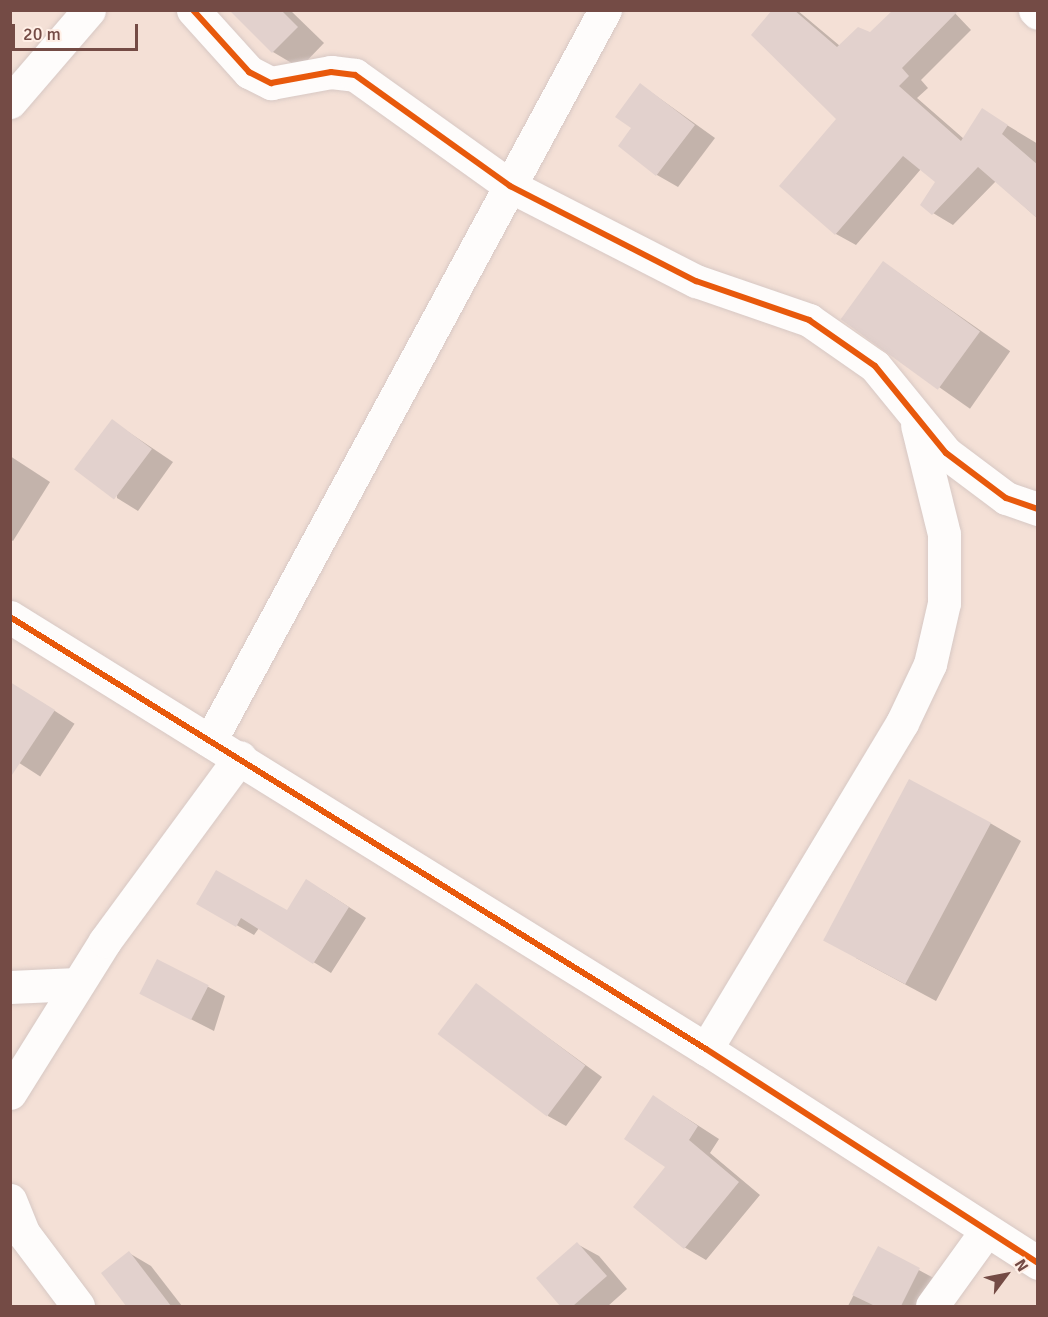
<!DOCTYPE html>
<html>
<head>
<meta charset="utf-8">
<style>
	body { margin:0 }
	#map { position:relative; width:1048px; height:1317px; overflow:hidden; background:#f6ebe5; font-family:Signika,sans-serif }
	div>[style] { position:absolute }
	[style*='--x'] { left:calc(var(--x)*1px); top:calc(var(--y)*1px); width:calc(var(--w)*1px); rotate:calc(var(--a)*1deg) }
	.residential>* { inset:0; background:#f4e0d6; transform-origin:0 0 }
	.shadow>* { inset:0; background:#0003; transform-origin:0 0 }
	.building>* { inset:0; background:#e2d1cd; transform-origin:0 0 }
	.roads { filter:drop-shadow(0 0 2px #d7c8c4) drop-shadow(0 0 2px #d7c8c4) }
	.minor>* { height:33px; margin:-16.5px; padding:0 16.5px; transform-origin:16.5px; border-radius:16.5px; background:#fefcfb }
	.cycleway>* { height:6px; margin:-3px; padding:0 3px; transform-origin:3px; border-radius:3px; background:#e8590c }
	span { translate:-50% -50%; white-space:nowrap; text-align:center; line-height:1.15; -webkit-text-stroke:6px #ffefe6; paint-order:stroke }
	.frame { position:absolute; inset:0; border:12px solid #744b45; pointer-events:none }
	.north { position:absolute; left:976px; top:1245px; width:60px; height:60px; -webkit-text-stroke:4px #ffefe6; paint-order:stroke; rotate:58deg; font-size:16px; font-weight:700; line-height:24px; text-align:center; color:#744b45 }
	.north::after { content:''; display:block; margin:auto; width:21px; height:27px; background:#744b45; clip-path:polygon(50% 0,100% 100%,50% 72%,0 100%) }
	.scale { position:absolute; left:12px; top:24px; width:126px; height:27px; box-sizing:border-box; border:3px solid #744b45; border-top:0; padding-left:8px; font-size:18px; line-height:21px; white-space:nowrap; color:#744b45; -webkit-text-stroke:4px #ffefe6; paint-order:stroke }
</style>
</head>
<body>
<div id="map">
	<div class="residential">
		<div style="left:11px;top:11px;width:1026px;height:1295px"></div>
	</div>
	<div class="shadow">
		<div style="clip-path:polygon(231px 10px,290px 10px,324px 43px,300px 68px,273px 52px)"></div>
		<div style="clip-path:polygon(774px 10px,797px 10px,840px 46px,952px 10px,971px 30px,921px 80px,928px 88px,917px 98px,964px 139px,982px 110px,1038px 144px,1038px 219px,996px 181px,953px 225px,933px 213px,937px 181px,921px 169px,856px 245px,836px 234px,781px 186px,838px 119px)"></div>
		<div style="clip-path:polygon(641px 85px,715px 138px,678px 187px,657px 175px,633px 128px)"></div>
		<div style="left:884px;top:263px;width:154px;height:70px;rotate:35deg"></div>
		<div style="clip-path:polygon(112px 421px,173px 462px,138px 511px,117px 498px)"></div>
		<div style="clip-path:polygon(10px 456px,50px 482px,13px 541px,10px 539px)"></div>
		<div style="left:41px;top:702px;width:40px;height:63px;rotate:33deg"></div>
		<div style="clip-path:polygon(990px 823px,1021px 841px,936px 1001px,856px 958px)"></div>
		<div style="clip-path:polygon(324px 891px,366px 918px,331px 973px,259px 928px,254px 935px,198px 903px,287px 912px)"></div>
		<div style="clip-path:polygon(203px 984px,225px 996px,214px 1031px,163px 1005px)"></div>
		<div style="clip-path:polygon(476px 985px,602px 1077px,566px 1126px,548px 1116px)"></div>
		<div style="clip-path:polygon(654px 1097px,719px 1139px,710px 1153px,760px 1195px,706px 1260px,684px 1247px)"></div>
		<div style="clip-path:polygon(577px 1244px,599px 1256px,627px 1289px,608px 1306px,562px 1306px,538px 1278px)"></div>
		<div style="clip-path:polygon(878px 1248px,941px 1282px,929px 1306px,848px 1306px)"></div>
		<div style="clip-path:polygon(129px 1253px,151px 1266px,182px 1306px,128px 1306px,103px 1273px)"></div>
	</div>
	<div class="building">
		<div style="clip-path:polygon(229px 10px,281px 10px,298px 27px,272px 53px)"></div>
		<div style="clip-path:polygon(772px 10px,794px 10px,837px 47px,858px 27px,870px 32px,893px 10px,959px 10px,902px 68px,909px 76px,899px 86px,961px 141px,982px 108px,1008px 125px,1002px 134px,1038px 165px,1038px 219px,978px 167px,932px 215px,920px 205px,935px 182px,903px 156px,835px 235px,779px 186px,836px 119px,751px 35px)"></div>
		<div style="clip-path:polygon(640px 83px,695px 125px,656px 176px,618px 146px,631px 128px,615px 117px)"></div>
		<div style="left:883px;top:261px;width:120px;height:72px;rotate:36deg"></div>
		<div style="left:112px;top:419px;width:50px;height:63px;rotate:37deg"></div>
		<div style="clip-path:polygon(10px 682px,55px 710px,10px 778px)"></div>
		<div style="left:909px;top:779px;width:93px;height:183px;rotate:28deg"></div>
		<div style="clip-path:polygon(216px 870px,287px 910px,306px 879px,349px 907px,313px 964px,241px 918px,236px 927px,196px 904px)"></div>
		<div style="left:157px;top:959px;width:58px;height:39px;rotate:27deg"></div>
		<div style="left:476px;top:983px;width:137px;height:64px;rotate:37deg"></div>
		<div style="clip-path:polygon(653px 1095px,698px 1126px,689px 1140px,739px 1182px,684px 1249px,633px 1207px,665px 1167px,624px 1139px)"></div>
		<div style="clip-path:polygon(577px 1242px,607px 1276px,573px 1306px,560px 1306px,536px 1278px)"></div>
		<div style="clip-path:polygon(878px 1246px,920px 1268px,901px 1306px,875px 1306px,852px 1295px)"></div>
		<div style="clip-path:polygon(129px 1251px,171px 1306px,126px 1306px,101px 1273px)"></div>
	</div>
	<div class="roads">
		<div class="minor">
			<div style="--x:193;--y:10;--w:84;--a:47.9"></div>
			<div style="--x:249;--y:72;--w:25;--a:27"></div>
			<div style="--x:271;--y:83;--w:61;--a:-10.4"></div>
			<div style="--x:331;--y:72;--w:24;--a:7"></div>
			<div style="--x:355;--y:75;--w:191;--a:35.6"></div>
			<div style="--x:510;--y:186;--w:209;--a:27.1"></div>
			<div style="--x:696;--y:281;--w:120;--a:19"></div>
			<div style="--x:809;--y:320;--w:80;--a:34.9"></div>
			<div style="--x:875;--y:366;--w:112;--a:50.8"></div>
			<div style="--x:946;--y:453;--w:75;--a:36.9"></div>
			<div style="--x:1006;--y:498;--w:34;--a:19"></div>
			<div style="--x:1035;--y:10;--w:4;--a:45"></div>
			<div style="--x:10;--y:102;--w:121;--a:-49.3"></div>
			<div style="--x:10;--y:617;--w:819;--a:31.83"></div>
			<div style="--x:706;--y:1049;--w:395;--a:32.8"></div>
			<div style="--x:210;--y:741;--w:831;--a:-61.62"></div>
			<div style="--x:10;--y:987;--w:67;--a:-2.6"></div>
			<div style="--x:706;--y:1049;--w:380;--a:-59"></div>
			<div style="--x:902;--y:723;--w:65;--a:-64.6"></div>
			<div style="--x:930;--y:664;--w:63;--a:-77.1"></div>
			<div style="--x:944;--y:603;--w:69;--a:-90"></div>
			<div style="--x:944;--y:534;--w:112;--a:-103.9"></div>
			<div style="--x:10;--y:1093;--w:179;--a:-58"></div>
			<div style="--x:105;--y:941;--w:228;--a:-53.7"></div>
			<div style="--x:10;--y:1200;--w:37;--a:68"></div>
			<div style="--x:24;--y:1234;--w:90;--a:53.1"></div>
			<div style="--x:932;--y:1306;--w:92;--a:-54.2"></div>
		</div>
	</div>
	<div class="cycleway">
		<div style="--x:193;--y:10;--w:84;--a:47.9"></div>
		<div style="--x:249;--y:72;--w:25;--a:27"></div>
		<div style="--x:271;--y:83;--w:61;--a:-10.4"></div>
		<div style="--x:331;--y:72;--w:24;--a:7"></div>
		<div style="--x:355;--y:75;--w:191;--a:35.6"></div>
		<div style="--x:510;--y:186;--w:209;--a:27.1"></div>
		<div style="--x:696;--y:281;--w:120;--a:19"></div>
		<div style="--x:809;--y:320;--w:80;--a:34.9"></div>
		<div style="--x:875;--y:366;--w:112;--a:50.8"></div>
		<div style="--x:946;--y:453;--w:75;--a:36.9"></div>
		<div style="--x:1006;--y:498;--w:34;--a:19"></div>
		<div style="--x:10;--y:617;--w:819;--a:31.83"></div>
		<div style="--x:706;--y:1049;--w:395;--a:32.8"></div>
	</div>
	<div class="frame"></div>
	<div class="north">N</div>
	<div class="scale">20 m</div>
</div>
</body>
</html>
